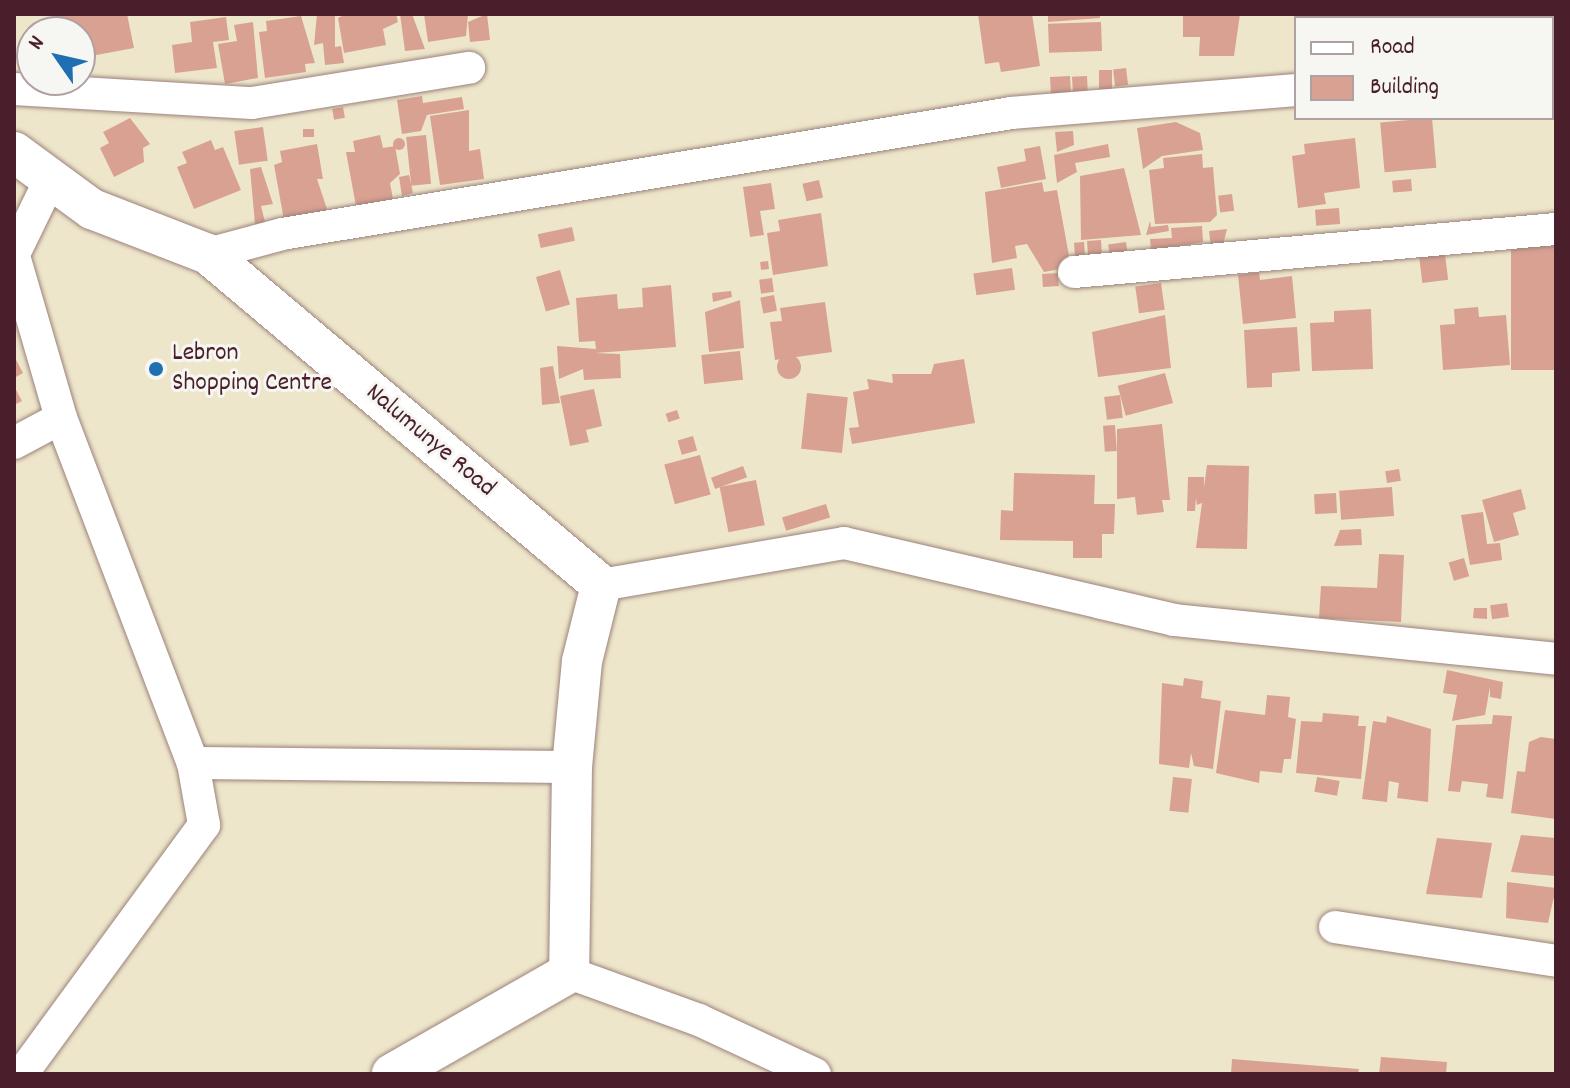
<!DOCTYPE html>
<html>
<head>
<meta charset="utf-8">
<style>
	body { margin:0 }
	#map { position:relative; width:1570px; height:1088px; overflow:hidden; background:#eee6cb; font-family:Dekko,sans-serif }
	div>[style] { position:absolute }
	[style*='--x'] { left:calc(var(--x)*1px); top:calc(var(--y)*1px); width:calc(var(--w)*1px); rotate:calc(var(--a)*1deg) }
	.building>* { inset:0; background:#d8a192; transform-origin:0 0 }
	.round { border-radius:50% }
	.roads { filter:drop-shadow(0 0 2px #9c827b) drop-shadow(0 0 2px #9c827b) }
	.minor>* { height:32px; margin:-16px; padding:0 16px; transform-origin:16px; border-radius:16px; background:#fff }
	.tertiary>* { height:40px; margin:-20px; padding:0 20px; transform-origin:20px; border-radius:20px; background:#fff }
	.dots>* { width:22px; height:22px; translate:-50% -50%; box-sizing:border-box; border:4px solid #f6f6f2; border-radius:50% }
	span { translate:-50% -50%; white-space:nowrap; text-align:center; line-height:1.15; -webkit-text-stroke:6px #f6f6f2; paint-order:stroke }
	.poi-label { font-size:26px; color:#4a1f2b }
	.left { translate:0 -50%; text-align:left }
	.street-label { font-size:26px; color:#4a1f2b }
	.frame { position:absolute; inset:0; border:16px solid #4a1f2b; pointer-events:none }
	.legend { position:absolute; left:1294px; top:16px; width:260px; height:104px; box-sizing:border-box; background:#f6f6f2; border:2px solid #b1a0a2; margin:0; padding:10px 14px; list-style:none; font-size:24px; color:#4a1f2b }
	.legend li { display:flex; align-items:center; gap:16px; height:40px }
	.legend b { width:40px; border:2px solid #b1a0a2 }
	.north { position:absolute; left:16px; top:16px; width:80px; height:80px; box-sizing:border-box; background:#f6f6f2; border:2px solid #b1a0a2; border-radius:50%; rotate:304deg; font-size:22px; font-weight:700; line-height:32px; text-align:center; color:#4a1f2b }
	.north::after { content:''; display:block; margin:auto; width:28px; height:36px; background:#1f6fb2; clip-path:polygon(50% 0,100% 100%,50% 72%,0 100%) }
</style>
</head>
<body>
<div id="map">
	<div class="building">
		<div style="clip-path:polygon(64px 14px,127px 14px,134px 48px,80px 58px,80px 32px,52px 32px,50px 17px)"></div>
		<div style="clip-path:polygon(317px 14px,335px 14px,335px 47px,341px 46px,344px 63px,325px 65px,323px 43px,314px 45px)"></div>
		<div style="clip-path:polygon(346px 14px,396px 14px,398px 22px,383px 29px,386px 45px,344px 53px,338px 18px)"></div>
		<div style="clip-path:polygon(400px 14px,412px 14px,425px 49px,405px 51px)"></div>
		<div style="clip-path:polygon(424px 14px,468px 14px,466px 36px,428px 42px)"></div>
		<div style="clip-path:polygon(487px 14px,490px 40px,470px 42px,468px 22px)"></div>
		<div style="clip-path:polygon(978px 14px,1032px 14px,1040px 66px,1001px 72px,999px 62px,985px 64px)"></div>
		<div style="clip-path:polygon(1048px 14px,1100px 14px,1100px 18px,1048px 22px)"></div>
		<div style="clip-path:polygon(1183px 14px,1240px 14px,1234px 56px,1199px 56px,1200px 37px,1183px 37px)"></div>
		<div style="left:1316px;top:14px;width:19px;height:4px"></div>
		<div style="left:1383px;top:14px;width:56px;height:4px"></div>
		<div style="clip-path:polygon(301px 16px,315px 63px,305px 64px,306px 72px,265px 78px,259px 32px,267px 31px,266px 21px)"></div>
		<div style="clip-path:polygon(226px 17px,229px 40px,213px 42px,217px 68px,175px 73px,172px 45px,192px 42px,190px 22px)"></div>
		<div style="clip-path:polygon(253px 22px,258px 78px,225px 84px,218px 44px,237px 41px,234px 25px)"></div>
		<div style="left:1101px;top:22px;width:29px;height:53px;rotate:88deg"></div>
		<div style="left:1126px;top:68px;width:17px;height:13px;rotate:83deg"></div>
		<div style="left:1112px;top:70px;width:19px;height:13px;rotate:90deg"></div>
		<div style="left:1070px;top:76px;width:18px;height:20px;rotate:87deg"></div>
		<div style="left:1087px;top:76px;width:17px;height:15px;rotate:87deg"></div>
		<div style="clip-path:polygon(422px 96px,423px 103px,462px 97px,464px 109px,427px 115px,421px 131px,402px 134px,397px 100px)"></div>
		<div style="left:343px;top:107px;width:11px;height:11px;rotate:80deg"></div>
		<div style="clip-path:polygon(469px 110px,469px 151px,480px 149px,484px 179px,440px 185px,430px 116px)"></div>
		<div style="clip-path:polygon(130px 118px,150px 144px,143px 148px,144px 162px,114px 177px,100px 148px,109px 143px,103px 132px)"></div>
		<div style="left:1432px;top:118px;width:50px;height:52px;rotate:85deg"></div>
		<div style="clip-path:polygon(1176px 122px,1200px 133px,1203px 150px,1162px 156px,1143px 169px,1137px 128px)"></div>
		<div style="left:263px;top:127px;width:34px;height:29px;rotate:82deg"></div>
		<div style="left:303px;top:129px;width:11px;height:8px"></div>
		<div style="clip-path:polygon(1073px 131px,1074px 145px,1057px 152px,1055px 132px)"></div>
		<div style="clip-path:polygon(380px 135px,383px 148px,395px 146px,400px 174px,390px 183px,393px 199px,356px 206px,346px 152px,355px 152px,353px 141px)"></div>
		<div style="left:426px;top:135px;width:49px;height:20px;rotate:84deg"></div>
		<div class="round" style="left:393px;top:138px;width:12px;height:12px"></div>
		<div style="clip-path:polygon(1355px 138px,1360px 188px,1324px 193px,1326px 204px,1298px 208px,1292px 156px,1305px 154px,1304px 144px)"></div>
		<div style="clip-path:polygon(211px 140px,215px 150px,223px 147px,241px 190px,194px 209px,177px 167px,187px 163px,182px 152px)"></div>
		<div style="clip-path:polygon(317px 144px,323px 179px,317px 179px,328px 212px,284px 220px,274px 165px,282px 162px,280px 151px)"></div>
		<div style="clip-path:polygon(1108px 144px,1110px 157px,1075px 163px,1077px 172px,1057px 183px,1054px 155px)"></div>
		<div style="clip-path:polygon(1040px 146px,1046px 179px,1001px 188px,997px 167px,1026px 161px,1024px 149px)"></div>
		<div style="clip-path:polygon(1202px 154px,1203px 168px,1213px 167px,1217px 215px,1210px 222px,1155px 224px,1149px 170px,1164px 168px,1163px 158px)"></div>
		<div style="clip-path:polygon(261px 167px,273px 204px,261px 206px,265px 222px,255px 224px,250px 169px)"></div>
		<div style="clip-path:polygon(1124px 168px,1141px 235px,1081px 240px,1080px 176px)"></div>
		<div style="clip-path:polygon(409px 175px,413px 193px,402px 196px,399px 177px)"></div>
		<div style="left:1411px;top:179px;width:12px;height:19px;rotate:85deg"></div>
		<div style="left:819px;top:180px;width:18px;height:17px;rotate:77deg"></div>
		<div style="clip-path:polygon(1042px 182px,1044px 192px,1057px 190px,1071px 267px,1044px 272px,1027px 244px,1015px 246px,1017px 258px,992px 263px,985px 192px)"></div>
		<div style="clip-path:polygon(771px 183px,775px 209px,760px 211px,764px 235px,750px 237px,743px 187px)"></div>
		<div style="left:1232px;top:194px;width:17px;height:14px;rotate:83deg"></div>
		<div style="left:1339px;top:208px;width:16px;height:24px;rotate:86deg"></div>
		<div style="clip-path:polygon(821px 213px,828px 266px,773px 275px,767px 233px,780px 231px,778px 220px)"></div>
		<div style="clip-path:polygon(1150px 221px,1151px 227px,1168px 225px,1169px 231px,1146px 235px)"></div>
		<div style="clip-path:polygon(1202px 226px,1203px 242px,1151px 251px,1150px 239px,1172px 238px,1171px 228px)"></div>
		<div style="left:572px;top:227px;width:14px;height:35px;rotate:78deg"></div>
		<div style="clip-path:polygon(1227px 229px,1223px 245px,1211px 247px,1209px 231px)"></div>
		<div style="left:1101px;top:240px;width:16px;height:14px;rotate:86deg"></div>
		<div style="left:1084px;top:242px;width:15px;height:10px;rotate:86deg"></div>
		<div style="left:1126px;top:242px;width:15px;height:18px;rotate:82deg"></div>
		<div style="left:1556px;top:245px;width:125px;height:45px;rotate:90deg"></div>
		<div style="left:1444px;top:246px;width:34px;height:26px;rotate:83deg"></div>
		<div style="left:768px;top:261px;width:8px;height:8px;rotate:83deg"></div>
		<div style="left:1012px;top:268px;width:22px;height:39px;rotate:82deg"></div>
		<div style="left:560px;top:270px;width:36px;height:25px;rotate:74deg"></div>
		<div style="clip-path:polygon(1259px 272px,1260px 280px,1292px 276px,1296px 318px,1243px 324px,1238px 275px)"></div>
		<div style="left:1058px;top:273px;width:13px;height:16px;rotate:86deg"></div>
		<div style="left:772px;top:278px;width:14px;height:13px;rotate:82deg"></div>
		<div style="left:1161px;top:283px;width:27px;height:26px;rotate:82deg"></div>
		<div style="clip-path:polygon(671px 285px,676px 347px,595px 353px,620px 354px,621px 378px,584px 380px,583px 369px,559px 379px,557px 346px,596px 349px,595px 341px,579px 342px,576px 298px,617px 294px,618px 309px,643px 307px,642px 288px)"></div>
		<div style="clip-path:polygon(731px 291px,732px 297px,713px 302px,712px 293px)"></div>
		<div style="left:774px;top:295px;width:16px;height:14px;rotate:79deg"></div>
		<div style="clip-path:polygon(740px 300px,744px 348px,709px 352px,705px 312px)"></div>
		<div style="clip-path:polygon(825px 302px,832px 352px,775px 360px,770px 322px,782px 321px,780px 308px)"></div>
		<div style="clip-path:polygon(1478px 307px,1479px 317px,1506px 315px,1510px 365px,1443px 370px,1440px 325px,1455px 324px,1454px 309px)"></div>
		<div style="clip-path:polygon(1371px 309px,1373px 369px,1312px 371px,1310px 323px,1334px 322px,1334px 311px)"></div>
		<div style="clip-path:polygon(1165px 315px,1171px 368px,1098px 377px,1092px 332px)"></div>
		<div style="clip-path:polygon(1297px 327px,1300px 371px,1272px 373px,1272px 387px,1247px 388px,1244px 330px)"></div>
		<div style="left:740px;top:351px;width:29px;height:39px;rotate:84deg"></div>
		<div class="round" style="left:777px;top:355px;width:24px;height:24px"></div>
		<div style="clip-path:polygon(14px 356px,23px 373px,14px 378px)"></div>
		<div style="clip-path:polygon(964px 359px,975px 423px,852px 444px,849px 428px,859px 427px,853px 392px,869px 389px,867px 379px,893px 383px,892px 374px,931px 374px,934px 364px)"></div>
		<div style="clip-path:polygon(553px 366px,560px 403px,542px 405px,540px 368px)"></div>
		<div style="left:1165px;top:373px;width:31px;height:49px;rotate:75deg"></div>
		<div style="clip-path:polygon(14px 386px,22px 401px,14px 405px)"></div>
		<div style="clip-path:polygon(594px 389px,602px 426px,586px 430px,589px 442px,570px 446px,560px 396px)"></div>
		<div style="left:807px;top:393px;width:41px;height:56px;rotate:6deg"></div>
		<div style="left:1120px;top:395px;width:23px;height:16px;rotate:83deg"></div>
		<div style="left:677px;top:410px;width:9px;height:12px;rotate:72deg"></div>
		<div style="clip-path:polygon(1162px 424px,1170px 500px,1162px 500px,1164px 512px,1137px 515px,1135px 497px,1117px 499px,1117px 429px)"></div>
		<div style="left:1115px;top:425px;width:26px;height:12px;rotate:86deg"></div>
		<div style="left:693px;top:436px;width:15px;height:16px;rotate:74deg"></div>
		<div style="left:700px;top:455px;width:41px;height:37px;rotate:75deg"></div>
		<div style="clip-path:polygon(1207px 465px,1249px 466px,1247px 549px,1196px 548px)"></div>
		<div style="left:743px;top:466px;width:12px;height:34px;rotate:70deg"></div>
		<div style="left:1399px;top:469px;width:12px;height:14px;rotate:81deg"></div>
		<div style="clip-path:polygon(1014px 473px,1095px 475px,1094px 504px,1115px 504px,1114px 534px,1102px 534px,1102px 558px,1073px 558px,1073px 541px,1000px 540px,1001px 510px,1013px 511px)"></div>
		<div style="clip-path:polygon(1188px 477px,1204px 477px,1204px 502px,1197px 505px,1196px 498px,1195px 511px,1187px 511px)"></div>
		<div style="left:756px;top:480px;width:46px;height:37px;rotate:79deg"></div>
		<div style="left:1392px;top:487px;width:29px;height:53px;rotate:86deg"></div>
		<div style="clip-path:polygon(1521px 489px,1526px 509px,1513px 513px,1519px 535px,1494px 542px,1482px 500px)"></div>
		<div style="left:1336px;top:493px;width:20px;height:22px;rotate:87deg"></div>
		<div style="left:826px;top:504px;width:14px;height:46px;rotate:73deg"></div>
		<div style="clip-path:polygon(1483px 512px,1487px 544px,1500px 543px,1502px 560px,1470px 565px,1461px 515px)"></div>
		<div style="clip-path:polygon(1361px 529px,1362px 545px,1334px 546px,1340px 530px)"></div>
		<div style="clip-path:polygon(1379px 554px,1404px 555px,1401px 622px,1319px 618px,1321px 586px,1377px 588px)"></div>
		<div style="left:1464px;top:558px;width:19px;height:16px;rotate:74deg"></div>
		<div style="left:1507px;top:603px;width:14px;height:17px;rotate:82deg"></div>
		<div style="clip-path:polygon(1474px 608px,1487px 608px,1487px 619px,1473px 618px)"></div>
		<div style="clip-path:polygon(1447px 670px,1503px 682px,1501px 699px,1490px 697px,1490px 687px,1485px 715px,1452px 721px,1457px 695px,1443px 693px)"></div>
		<div style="clip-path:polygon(1184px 678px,1203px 681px,1201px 698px,1221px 701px,1213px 769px,1194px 766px,1191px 753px,1189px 768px,1159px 764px,1162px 683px,1183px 686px)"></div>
		<div style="clip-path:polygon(1267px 695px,1290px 697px,1288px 717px,1296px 719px,1291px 759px,1284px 759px,1282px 773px,1260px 771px,1259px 783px,1216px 773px,1225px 710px,1265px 715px)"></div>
		<div style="clip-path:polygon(1323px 713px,1359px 716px,1358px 726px,1366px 726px,1361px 779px,1296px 773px,1301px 721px,1322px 722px)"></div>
		<div style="clip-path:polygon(1493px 715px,1512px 716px,1503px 799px,1486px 797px,1488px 784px,1462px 781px,1460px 792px,1448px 791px,1456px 725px,1492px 724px)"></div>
		<div style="clip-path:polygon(1387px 716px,1431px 729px,1428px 802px,1397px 798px,1399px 783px,1389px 781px,1387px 802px,1362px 799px,1373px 721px,1386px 723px)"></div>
		<div style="clip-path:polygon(1541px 737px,1556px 739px,1556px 819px,1511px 813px,1517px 771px,1525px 772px,1529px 742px)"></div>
		<div style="left:1173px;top:777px;width:19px;height:34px;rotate:6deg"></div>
		<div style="left:1317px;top:777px;width:23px;height:15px;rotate:10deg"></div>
		<div style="clip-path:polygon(1521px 835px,1556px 838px,1556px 876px,1511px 872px)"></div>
		<div style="clip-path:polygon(1437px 838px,1492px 843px,1482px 898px,1426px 894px)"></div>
		<div style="clip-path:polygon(1507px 882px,1556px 888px,1548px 923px,1506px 918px)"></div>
		<div style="clip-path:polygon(1381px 1057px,1447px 1062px,1446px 1074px,1379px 1074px)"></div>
		<div style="clip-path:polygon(1232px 1059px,1359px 1069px,1358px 1074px,1231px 1074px)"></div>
	</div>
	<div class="roads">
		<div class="minor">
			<div style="--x:1552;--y:67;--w:4;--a:0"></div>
			<div style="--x:14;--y:89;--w:238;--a:3.4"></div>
			<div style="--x:252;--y:103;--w:220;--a:-9.2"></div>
			<div style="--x:14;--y:254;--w:80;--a:-64.1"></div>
			<div style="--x:208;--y:254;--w:77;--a:-15.1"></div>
			<div style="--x:282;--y:234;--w:739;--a:-9.42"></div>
			<div style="--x:1011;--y:113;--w:286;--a:-4.6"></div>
			<div style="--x:14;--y:256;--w:169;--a:73.8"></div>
			<div style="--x:61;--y:418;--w:369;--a:69.1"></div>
			<div style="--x:193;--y:763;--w:63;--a:79.9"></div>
			<div style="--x:204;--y:825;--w:308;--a:126.2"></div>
			<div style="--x:1074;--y:272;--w:484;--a:-5.1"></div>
			<div style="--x:14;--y:443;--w:53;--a:-28"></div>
			<div style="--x:601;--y:585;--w:247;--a:-9.8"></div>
			<div style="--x:844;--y:543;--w:339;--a:13.1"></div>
			<div style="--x:1174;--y:620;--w:384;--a:5.8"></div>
			<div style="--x:193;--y:763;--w:379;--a:0.6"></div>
			<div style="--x:1335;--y:927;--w:224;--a:8.7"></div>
			<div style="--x:569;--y:973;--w:138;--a:19.9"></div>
			<div style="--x:699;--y:1020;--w:128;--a:25"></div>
		</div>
		<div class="tertiary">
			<div style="--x:14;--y:152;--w:97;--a:36.2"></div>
			<div style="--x:92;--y:209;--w:124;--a:21.2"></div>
			<div style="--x:208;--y:254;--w:514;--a:40.11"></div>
			<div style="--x:601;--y:585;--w:78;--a:104"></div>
			<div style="--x:582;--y:661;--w:106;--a:95.4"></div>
			<div style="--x:572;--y:767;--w:206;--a:90.8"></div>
			<div style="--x:569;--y:973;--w:204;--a:150.3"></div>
		</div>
	</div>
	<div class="dots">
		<div style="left:156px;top:369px;background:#1f6fb2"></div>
	</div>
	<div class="poi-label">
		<span class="left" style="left:172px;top:369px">Lebron<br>Shopping Centre</span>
	</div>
	<div class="street-label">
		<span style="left:430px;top:441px;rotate:40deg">Nalumunye Road</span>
	</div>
	<div class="frame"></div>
	<ul class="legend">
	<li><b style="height:10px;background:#fff"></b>Road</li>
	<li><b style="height:22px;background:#d8a192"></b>Building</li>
	</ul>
	<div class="north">N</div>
</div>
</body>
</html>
